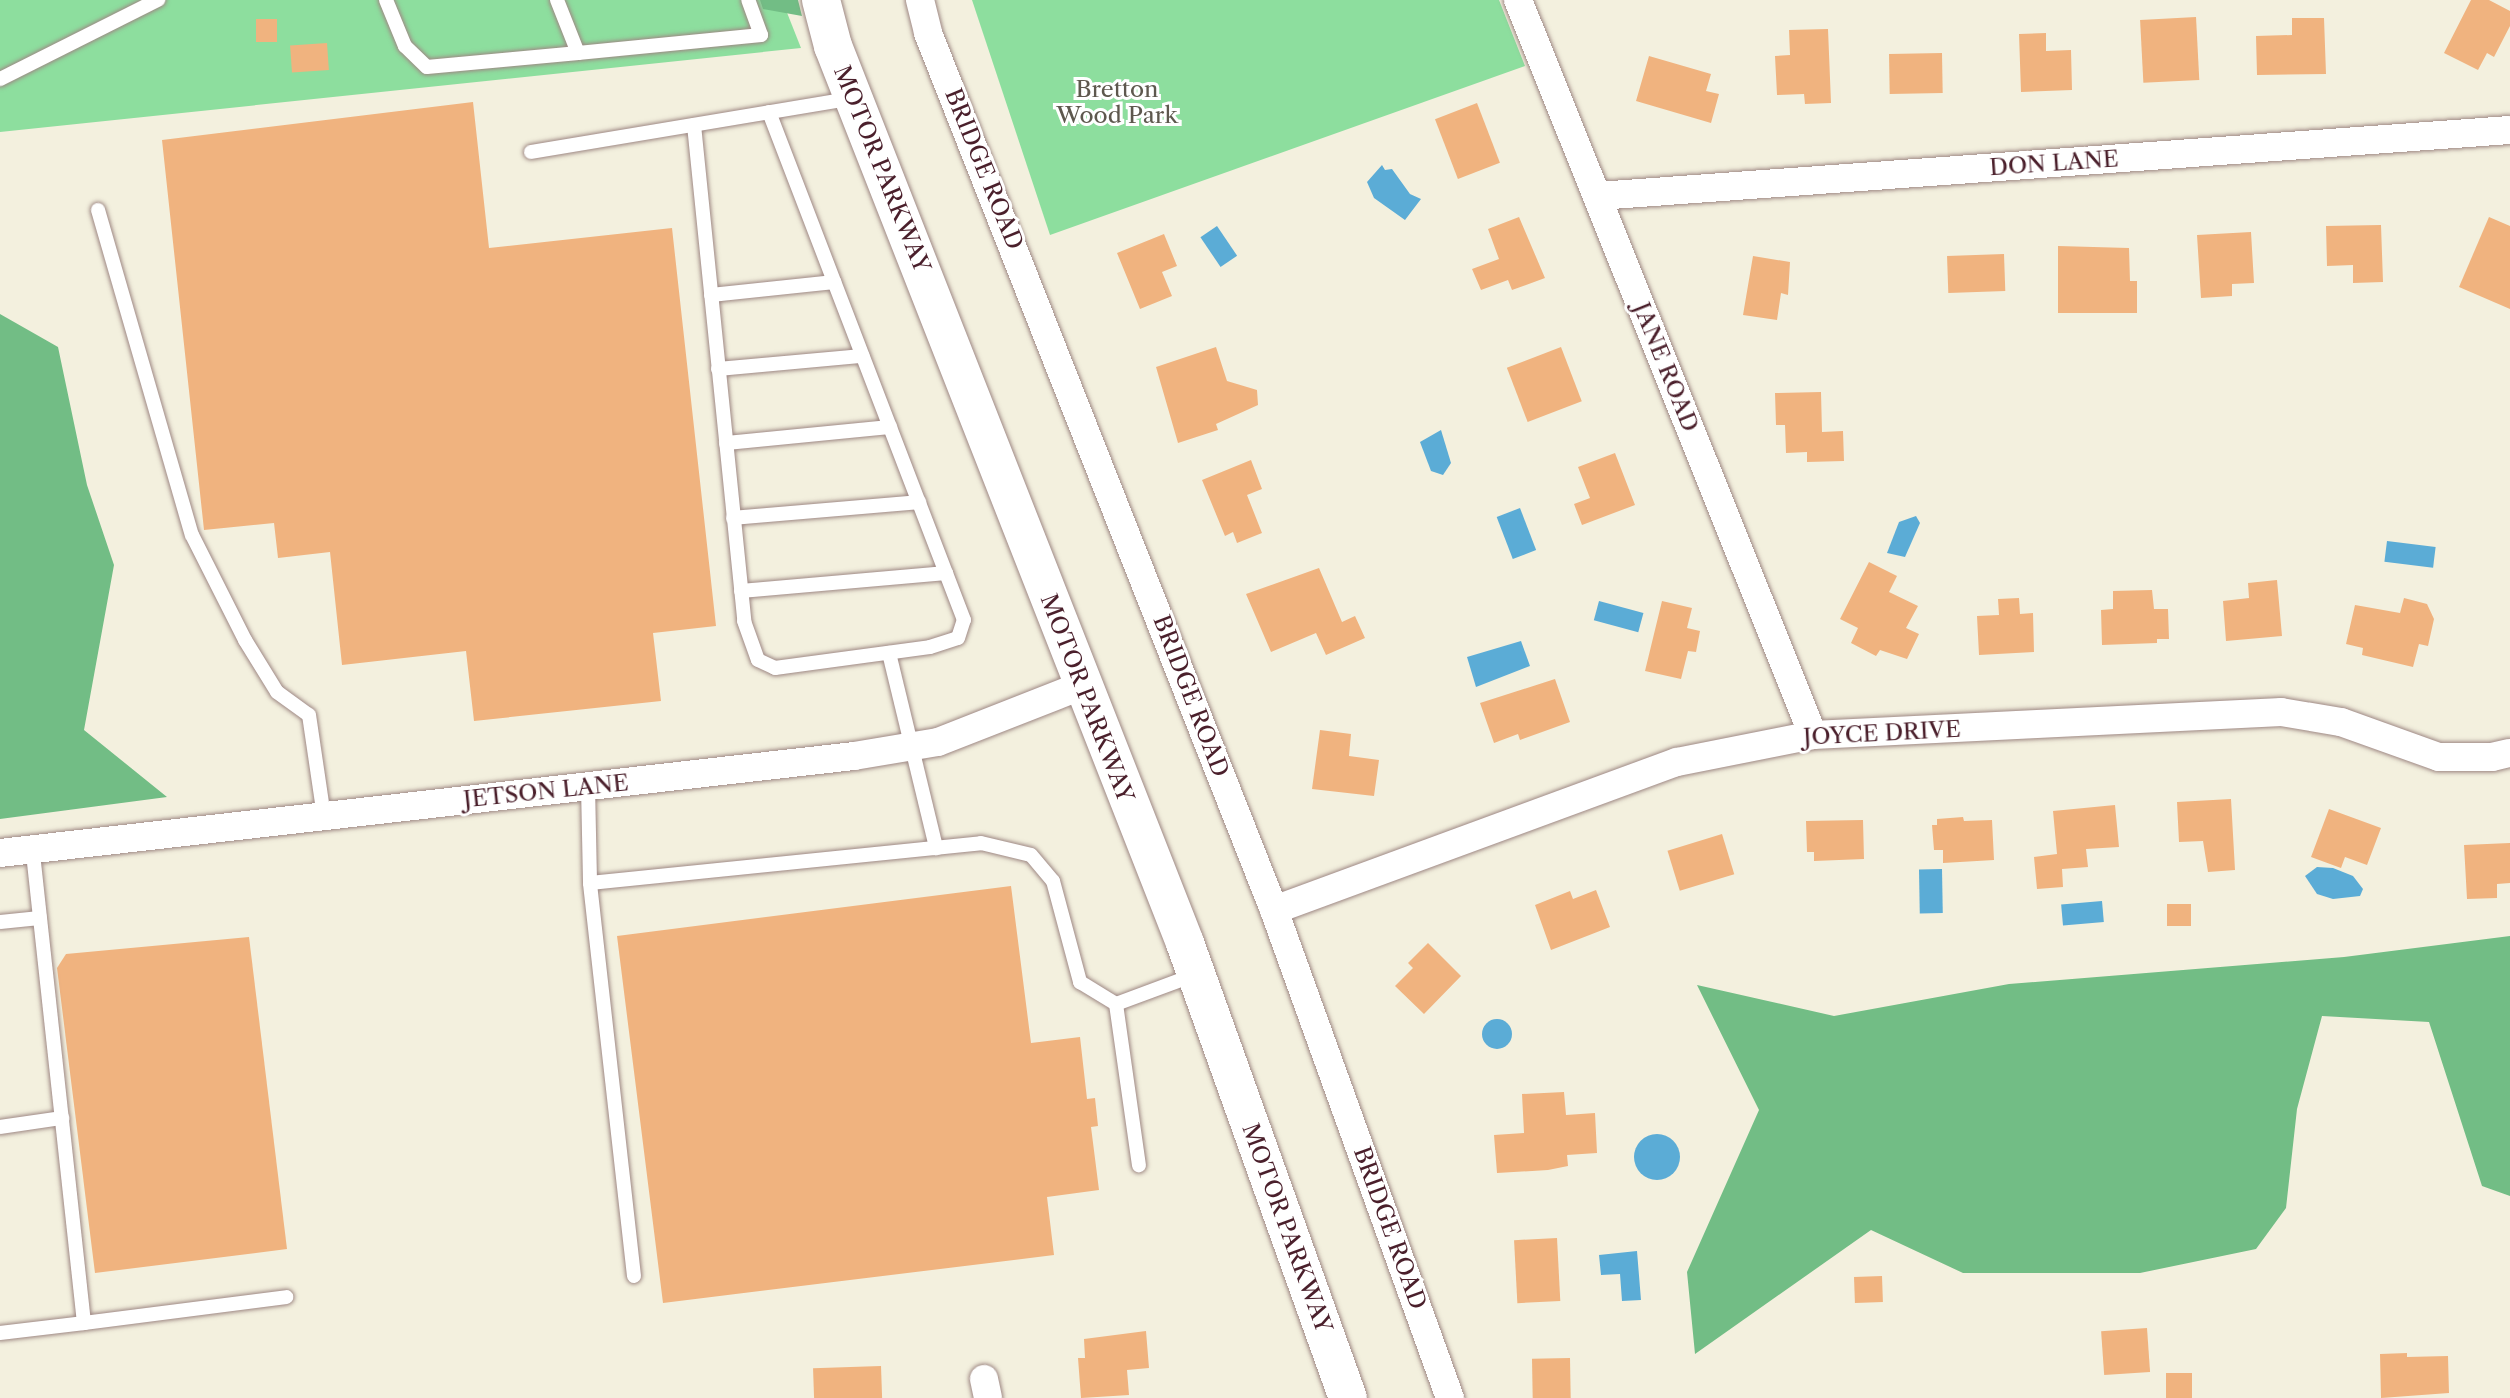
<!DOCTYPE html>
<html>
<head>
<meta charset="utf-8">
<style>
	body { margin:0 }
	#map { position:relative; width:2510px; height:1398px; overflow:hidden; background:#f3f0de; font-family:"Libre Caslon Text",serif }
	div>[style] { position:absolute }
	[style*='--x'] { left:calc(var(--x)*1px); top:calc(var(--y)*1px); width:calc(var(--w)*1px); rotate:calc(var(--a)*1deg) }
	.green>* { inset:0; background:#8dde9e }
	.forest>* { inset:0; background:#72bd85 }
	.water>* { inset:0; background:#5bacd6; transform-origin:0 0 }
	.round { border-radius:50% }
	.building>* { inset:0; background:#f0b37f; transform-origin:0 0 }
	.roads { filter:drop-shadow(0 0 2px #9e8884) drop-shadow(0 0 2px #9e8884) }
	.service>* { height:14px; margin:-7px; padding:0 7px; transform-origin:7px; border-radius:7px; background:#fff }
	.minor>* { height:28px; margin:-14px; padding:0 14px; transform-origin:14px; border-radius:14px; background:#fff }
	.secondary>* { height:38px; margin:-19px; padding:0 19px; transform-origin:19px; border-radius:19px; background:#fff }
	span { translate:-50% -50%; white-space:nowrap; text-align:center; line-height:1.15; -webkit-text-stroke:6px #fff; paint-order:stroke }
	.park-label { font-size:23px; color:#5e584e }
	.street-label { font-size:23px; color:#4a1f2b }
</style>
</head>
<body>
<div id="map">
	<div class="green">
		<div style="clip-path:polygon(0 0,782px 0,801px 48px,0 132px)"></div>
		<div style="clip-path:polygon(972px 0,1499px 0,1525px 66px,1050px 235px)"></div>
	</div>
	<div class="forest">
		<div style="clip-path:polygon(760px 0,798px 0,802px 16px,763px 9px)"></div>
		<div style="clip-path:polygon(0 314px,58px 347px,87px 485px,114px 565px,84px 730px,167px 797px,0 819px)"></div>
		<div style="clip-path:polygon(2510px 936px,2510px 1196px,2482px 1186px,2429px 1022px,2322px 1016px,2297px 1109px,2286px 1208px,2256px 1249px,2140px 1273px,1963px 1273px,1871px 1230px,1695px 1354px,1687px 1272px,1759px 1110px,1697px 985px,1834px 1016px,2009px 984px,2344px 957px)"></div>
	</div>
	<div class="water">
		<div style="clip-path:polygon(1382px 165px,1385px 170px,1392px 169px,1410px 194px,1421px 199px,1405px 220px,1374px 198px,1367px 182px)"></div>
		<div style="left:1217px;top:226px;width:36px;height:20px;rotate:56deg"></div>
		<div style="clip-path:polygon(1441px 430px,1451px 463px,1443px 475px,1431px 471px,1420px 442px)"></div>
		<div style="left:1520px;top:508px;width:45px;height:25px;rotate:69deg"></div>
		<div style="clip-path:polygon(1916px 516px,1920px 523px,1905px 557px,1887px 553px,1899px 522px)"></div>
		<div style="left:2387px;top:541px;width:49px;height:21px;rotate:7deg"></div>
		<div style="left:1599px;top:601px;width:46px;height:20px;rotate:15deg"></div>
		<div style="clip-path:polygon(1521px 641px,1530px 666px,1476px 687px,1467px 657px)"></div>
		<div style="clip-path:polygon(2317px 867px,2333px 868px,2353px 876px,2363px 889px,2360px 896px,2333px 899px,2317px 894px,2305px 876px)"></div>
		<div style="left:1942px;top:869px;width:44px;height:23px;rotate:89deg"></div>
		<div style="left:2102px;top:901px;width:21px;height:41px;rotate:85deg"></div>
		<div class="round" style="left:1482px;top:1019px;width:30px;height:30px"></div>
		<div class="round" style="left:1634px;top:1134px;width:46px;height:46px"></div>
		<div style="clip-path:polygon(1637px 1251px,1641px 1300px,1622px 1301px,1620px 1274px,1601px 1275px,1599px 1255px)"></div>
	</div>
	<div class="building">
		<div style="clip-path:polygon(2471px 0,2489px 0,2510px 11px,2510px 26px,2494px 57px,2487px 53px,2478px 70px,2444px 53px)"></div>
		<div style="left:2196px;top:17px;width:63px;height:56px;rotate:87deg"></div>
		<div style="clip-path:polygon(2292px 18px,2324px 18px,2326px 74px,2257px 75px,2256px 36px,2292px 35px)"></div>
		<div style="left:256px;top:19px;width:21px;height:23px"></div>
		<div style="clip-path:polygon(1828px 29px,1831px 103px,1805px 104px,1804px 94px,1777px 95px,1775px 56px,1790px 55px,1789px 30px)"></div>
		<div style="clip-path:polygon(2046px 33px,2046px 51px,2071px 50px,2072px 90px,2021px 92px,2019px 34px)"></div>
		<div style="left:327px;top:43px;width:27px;height:37px;rotate:86deg"></div>
		<div style="left:1942px;top:53px;width:40px;height:53px;rotate:89deg"></div>
		<div style="clip-path:polygon(1649px 56px,1711px 74px,1706px 91px,1719px 94px,1711px 123px,1636px 101px)"></div>
		<div style="clip-path:polygon(473px 102px,489px 248px,672px 228px,716px 626px,653px 633px,661px 701px,474px 721px,466px 651px,342px 665px,330px 552px,278px 558px,274px 523px,204px 530px,162px 140px)"></div>
		<div style="left:1477px;top:103px;width:64px;height:45px;rotate:69deg"></div>
		<div style="clip-path:polygon(1519px 217px,1545px 278px,1512px 290px,1508px 280px,1481px 290px,1472px 269px,1499px 259px,1488px 229px)"></div>
		<div style="clip-path:polygon(2489px 217px,2510px 226px,2510px 309px,2459px 287px)"></div>
		<div style="clip-path:polygon(2381px 225px,2383px 282px,2353px 283px,2353px 265px,2327px 266px,2326px 226px)"></div>
		<div style="clip-path:polygon(2251px 232px,2254px 283px,2232px 284px,2232px 296px,2201px 298px,2197px 235px)"></div>
		<div style="clip-path:polygon(1164px 234px,1177px 266px,1162px 272px,1172px 296px,1140px 309px,1117px 253px)"></div>
		<div style="clip-path:polygon(2058px 246px,2129px 248px,2130px 281px,2137px 281px,2137px 313px,2058px 313px)"></div>
		<div style="left:2004px;top:254px;width:37px;height:57px;rotate:88deg"></div>
		<div style="clip-path:polygon(1753px 256px,1790px 262px,1788px 295px,1781px 293px,1777px 320px,1743px 315px)"></div>
		<div style="clip-path:polygon(1216px 347px,1227px 381px,1257px 390px,1258px 405px,1216px 424px,1218px 430px,1178px 443px,1156px 367px)"></div>
		<div style="left:1561px;top:347px;width:58px;height:58px;rotate:69deg"></div>
		<div style="clip-path:polygon(1821px 392px,1822px 432px,1843px 431px,1844px 461px,1807px 462px,1807px 452px,1786px 453px,1785px 425px,1776px 425px,1775px 393px)"></div>
		<div style="clip-path:polygon(1615px 453px,1635px 505px,1582px 525px,1574px 504px,1590px 498px,1578px 467px)"></div>
		<div style="clip-path:polygon(1251px 460px,1262px 489px,1247px 495px,1262px 533px,1237px 543px,1233px 532px,1225px 536px,1202px 480px)"></div>
		<div style="clip-path:polygon(1869px 562px,1897px 576px,1889px 592px,1918px 606px,1906px 628px,1919px 634px,1907px 659px,1880px 650px,1876px 656px,1851px 643px,1858px 628px,1840px 619px)"></div>
		<div style="clip-path:polygon(1319px 568px,1342px 622px,1355px 616px,1365px 638px,1326px 655px,1316px 633px,1271px 652px,1246px 594px)"></div>
		<div style="clip-path:polygon(2277px 580px,2282px 636px,2226px 641px,2223px 601px,2249px 598px,2248px 583px)"></div>
		<div style="clip-path:polygon(2152px 590px,2154px 609px,2168px 609px,2169px 639px,2157px 639px,2157px 643px,2102px 645px,2101px 610px,2113px 609px,2113px 591px)"></div>
		<div style="clip-path:polygon(2019px 598px,2020px 614px,2033px 613px,2034px 652px,1979px 655px,1977px 616px,1999px 615px,1998px 599px)"></div>
		<div style="clip-path:polygon(2404px 598px,2427px 604px,2434px 619px,2428px 646px,2419px 644px,2413px 667px,2362px 655px,2363px 648px,2346px 644px,2355px 605px,2400px 613px)"></div>
		<div style="clip-path:polygon(1662px 601px,1692px 608px,1687px 628px,1700px 631px,1696px 652px,1688px 651px,1681px 679px,1645px 671px)"></div>
		<div style="clip-path:polygon(1555px 679px,1570px 722px,1520px 740px,1518px 734px,1494px 743px,1480px 703px)"></div>
		<div style="clip-path:polygon(1320px 730px,1351px 734px,1349px 756px,1379px 760px,1374px 796px,1312px 789px)"></div>
		<div style="clip-path:polygon(2231px 799px,2235px 870px,2208px 872px,2203px 841px,2179px 842px,2177px 802px)"></div>
		<div style="clip-path:polygon(2115px 805px,2119px 847px,2086px 849px,2088px 867px,2062px 869px,2063px 887px,2037px 889px,2034px 857px,2057px 854px,2053px 811px)"></div>
		<div style="clip-path:polygon(2329px 809px,2381px 828px,2367px 865px,2345px 857px,2341px 868px,2311px 857px)"></div>
		<div style="clip-path:polygon(1963px 817px,1964px 821px,1992px 820px,1994px 860px,1943px 863px,1943px 850px,1934px 850px,1932px 825px,1937px 825px,1937px 819px)"></div>
		<div style="clip-path:polygon(1863px 820px,1864px 859px,1814px 861px,1814px 852px,1807px 852px,1806px 821px)"></div>
		<div style="left:1722px;top:834px;width:42px;height:57px;rotate:73deg"></div>
		<div style="clip-path:polygon(2510px 843px,2510px 883px,2497px 884px,2497px 898px,2467px 899px,2464px 845px)"></div>
		<div style="clip-path:polygon(1011px 886px,1031px 1043px,1080px 1037px,1087px 1099px,1095px 1098px,1098px 1126px,1091px 1127px,1099px 1190px,1047px 1197px,1054px 1255px,663px 1303px,617px 936px)"></div>
		<div style="clip-path:polygon(1596px 890px,1610px 927px,1551px 950px,1535px 905px,1570px 891px,1573px 899px)"></div>
		<div style="left:2167px;top:904px;width:24px;height:22px"></div>
		<div style="clip-path:polygon(249px 937px,287px 1249px,95px 1273px,57px 968px,66px 954px)"></div>
		<div style="clip-path:polygon(1428px 943px,1461px 976px,1424px 1014px,1395px 986px,1413px 968px,1408px 963px)"></div>
		<div style="clip-path:polygon(1564px 1092px,1566px 1115px,1595px 1113px,1597px 1153px,1567px 1155px,1568px 1166px,1548px 1170px,1497px 1173px,1494px 1135px,1524px 1133px,1522px 1094px)"></div>
		<div style="left:1557px;top:1238px;width:63px;height:43px;rotate:87deg"></div>
		<div style="left:1882px;top:1276px;width:26px;height:28px;rotate:88deg"></div>
		<div style="left:2147px;top:1328px;width:44px;height:46px;rotate:86deg"></div>
		<div style="clip-path:polygon(1146px 1331px,1149px 1368px,1127px 1370px,1129px 1395px,1081px 1398px,1078px 1358px,1085px 1358px,1084px 1339px)"></div>
		<div style="clip-path:polygon(2407px 1353px,2407px 1357px,2448px 1356px,2449px 1393px,2381px 1398px,2380px 1354px)"></div>
		<div style="left:1570px;top:1358px;width:40px;height:38px;rotate:89deg"></div>
		<div style="left:881px;top:1366px;width:32px;height:68px;rotate:88deg"></div>
		<div style="left:2166px;top:1373px;width:26px;height:25px"></div>
	</div>
	<div class="roads">
		<div class="service">
			<div style="--x:386;--y:0;--w:50;--a:67.6"></div>
			<div style="--x:405;--y:46;--w:30;--a:44"></div>
			<div style="--x:427;--y:67;--w:152;--a:-5.3"></div>
			<div style="--x:557;--y:0;--w:57;--a:68.4"></div>
			<div style="--x:578;--y:53;--w:184;--a:-5.6"></div>
			<div style="--x:761;--y:35;--w:37;--a:-110"></div>
			<div style="--x:0;--y:79;--w:177;--a:-26.6"></div>
			<div style="--x:694;--y:125;--w:499;--a:84.2"></div>
			<div style="--x:744;--y:621;--w:41;--a:70.3"></div>
			<div style="--x:758;--y:660;--w:19;--a:25"></div>
			<div style="--x:775;--y:668;--w:156;--a:-7.7"></div>
			<div style="--x:930;--y:647;--w:29;--a:-18"></div>
			<div style="--x:958;--y:638;--w:19;--a:-72"></div>
			<div style="--x:964;--y:620;--w:544;--a:-111"></div>
			<div style="--x:531;--y:152;--w:326;--a:-9.5"></div>
			<div style="--x:98;--y:210;--w:338;--a:73.9"></div>
			<div style="--x:192;--y:535;--w:118;--a:63.2"></div>
			<div style="--x:245;--y:640;--w:61;--a:58.4"></div>
			<div style="--x:277;--y:692;--w:39;--a:36"></div>
			<div style="--x:309;--y:715;--w:102;--a:81.6"></div>
			<div style="--x:711;--y:295;--w:124;--a:-6"></div>
			<div style="--x:718;--y:369;--w:145;--a:-5.2"></div>
			<div style="--x:726;--y:443;--w:165;--a:-5.6"></div>
			<div style="--x:733;--y:518;--w:187;--a:-4.9"></div>
			<div style="--x:741;--y:591;--w:206;--a:-5"></div>
			<div style="--x:889;--y:653;--w:201;--a:76.4"></div>
			<div style="--x:588;--y:786;--w:97;--a:88.8"></div>
			<div style="--x:0;--y:922;--w:40;--a:-5.7"></div>
			<div style="--x:1116;--y:1004;--w:163;--a:81.9"></div>
			<div style="--x:1116;--y:1004;--w:83;--a:-20.4"></div>
			<div style="--x:0;--y:1127;--w:63;--a:-8.3"></div>
			<div style="--x:634;--y:1276;--w:395;--a:-96.4"></div>
			<div style="--x:590;--y:883;--w:393;--a:-5.8"></div>
			<div style="--x:981;--y:843;--w:51;--a:13.5"></div>
			<div style="--x:1031;--y:855;--w:34;--a:50"></div>
			<div style="--x:1053;--y:881;--w:105;--a:75"></div>
			<div style="--x:1080;--y:982;--w:42;--a:31.4"></div>
			<div style="--x:84;--y:1323;--w:204;--a:-7.3"></div>
			<div style="--x:0;--y:1333;--w:85;--a:-6.8"></div>
			<div style="--x:84;--y:1323;--w:476;--a:-96.2"></div>
		</div>
		<div class="minor">
			<div style="--x:920;--y:0;--w:34;--a:76"></div>
			<div style="--x:928;--y:33;--w:943;--a:68.47"></div>
			<div style="--x:1274;--y:910;--w:519;--a:70.17"></div>
			<div style="--x:1518;--y:0;--w:792;--a:68.13"></div>
			<div style="--x:1598;--y:196;--w:914;--a:-4.14"></div>
			<div style="--x:0;--y:853;--w:859;--a:-6.48"></div>
			<div style="--x:854;--y:756;--w:85;--a:-9.5"></div>
			<div style="--x:938;--y:742;--w:154;--a:-21.4"></div>
			<div style="--x:1274;--y:910;--w:429;--a:-20.2"></div>
			<div style="--x:1677;--y:762;--w:139;--a:-11.2"></div>
			<div style="--x:1813;--y:735;--w:469;--a:-2.8"></div>
			<div style="--x:2281;--y:712;--w:61;--a:9.5"></div>
			<div style="--x:2341;--y:722;--w:104;--a:19.7"></div>
			<div style="--x:2439;--y:757;--w:53;--a:0"></div>
			<div style="--x:2492;--y:757;--w:18;--a:-13"></div>
			<div style="--x:984;--y:1379;--w:19;--a:78"></div>
		</div>
		<div class="secondary">
			<div style="--x:821;--y:0;--w:48;--a:75.4"></div>
			<div style="--x:833;--y:46;--w:964;--a:68.57"></div>
			<div style="--x:1185;--y:943;--w:483;--a:70.3"></div>
		</div>
	</div>
	<div class="park-label">
		<span style="left:1117px;top:102px">Bretton<br>Wood Park</span>
	</div>
	<div class="street-label">
		<span style="left:2054px;top:163px;rotate:-4deg">DON LANE</span>
		<span style="left:882px;top:169px;rotate:68deg">MOTOR PARKWAY</span>
		<span style="left:984px;top:169px;rotate:68deg">BRIDGE ROAD</span>
		<span style="left:1666px;top:367px;rotate:68deg">JANE ROAD</span>
		<span style="left:1191px;top:696px;rotate:69deg">BRIDGE ROAD</span>
		<span style="left:1087px;top:698px;rotate:69deg">MOTOR PARKWAY</span>
		<span style="left:1882px;top:733px;rotate:-3deg">JOYCE DRIVE</span>
		<span style="left:546px;top:791px;rotate:-6deg">JETSON LANE</span>
		<span style="left:1287px;top:1228px;rotate:70deg">MOTOR PARKWAY</span>
		<span style="left:1390px;top:1228px;rotate:70deg">BRIDGE ROAD</span>
	</div>
</div>
</body>
</html>
